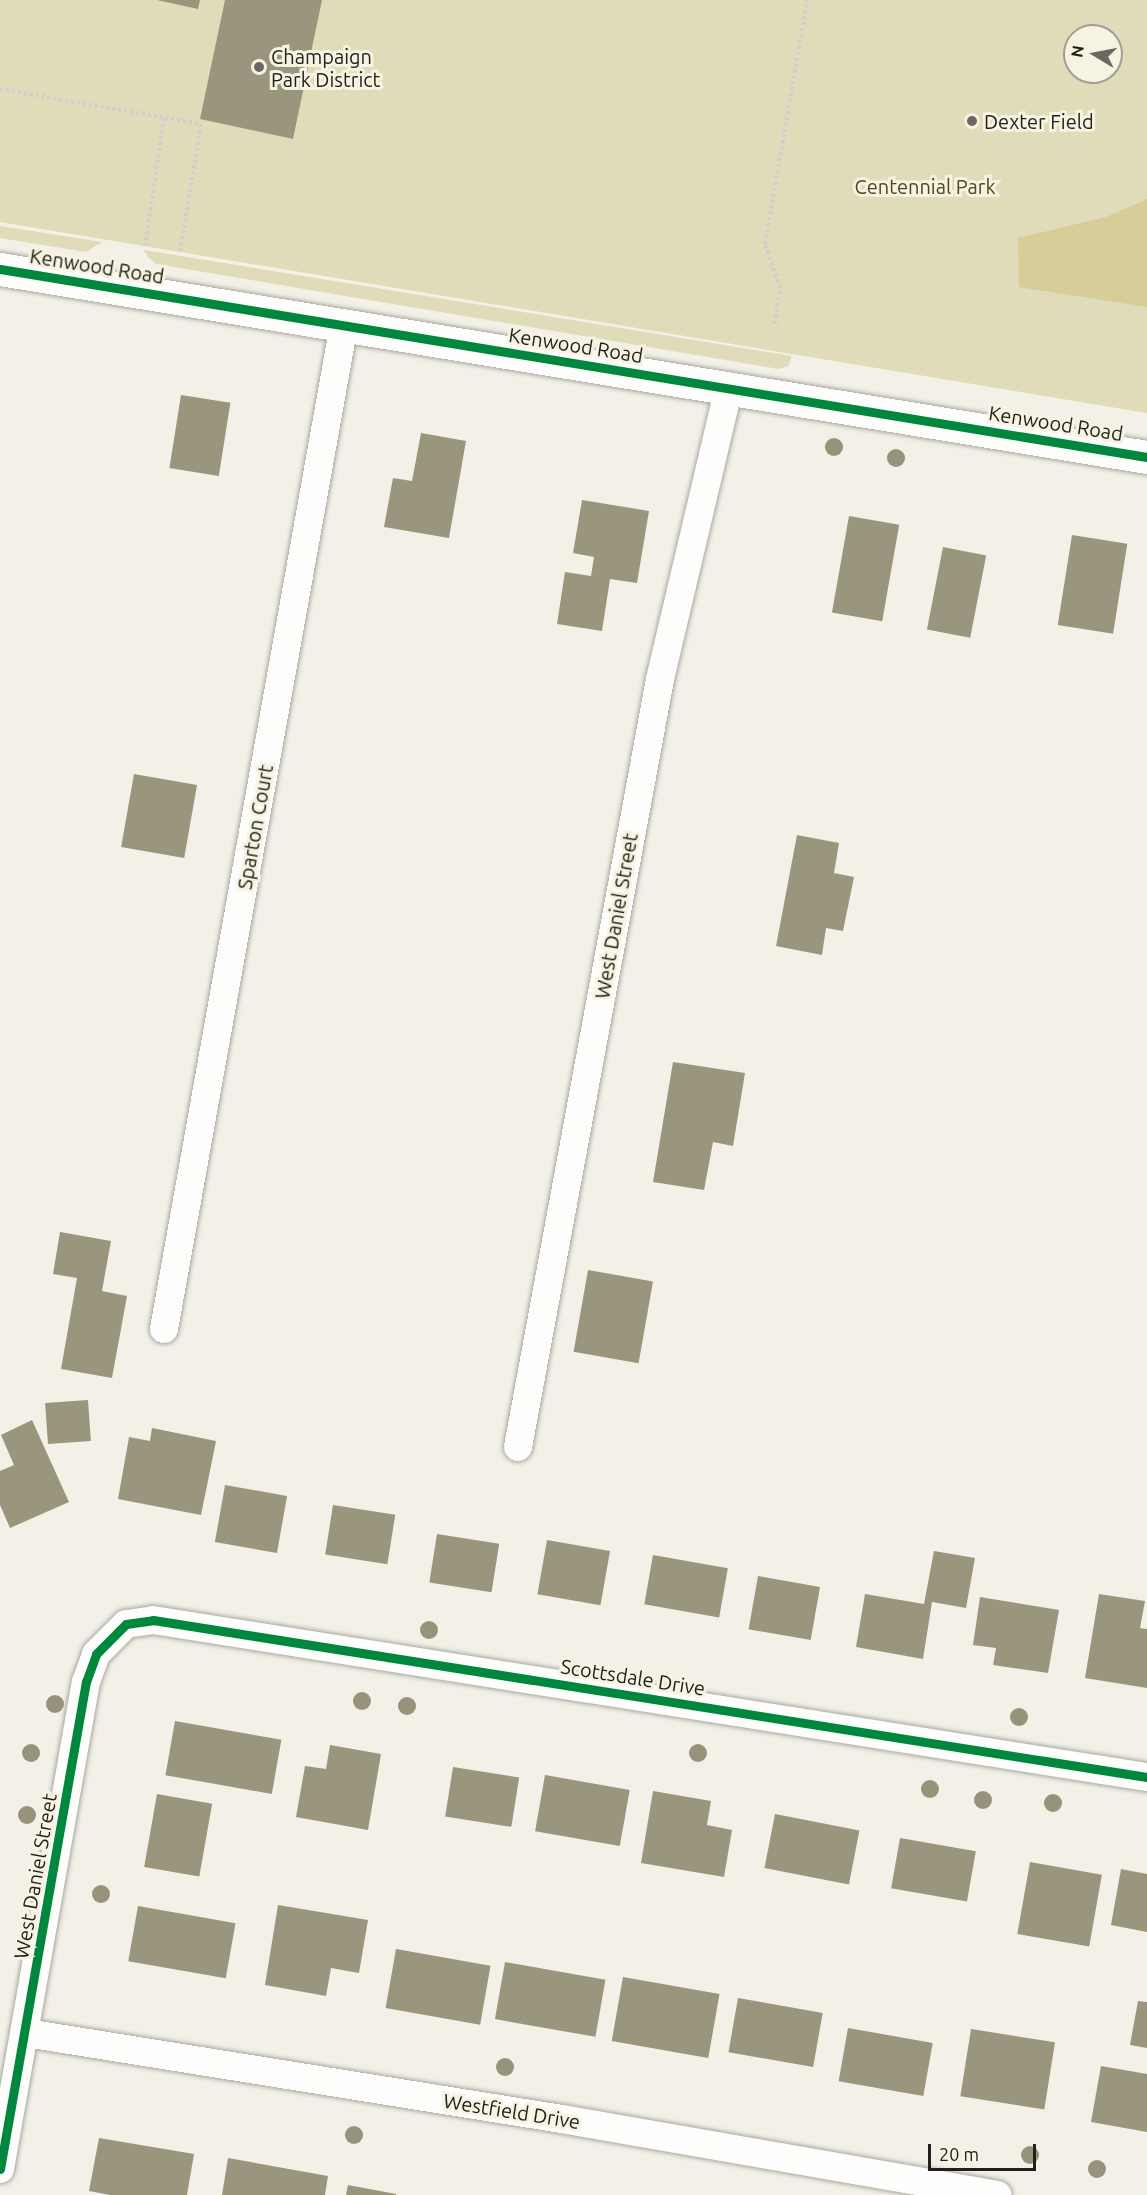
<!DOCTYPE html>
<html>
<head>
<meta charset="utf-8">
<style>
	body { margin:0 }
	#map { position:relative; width:1147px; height:2195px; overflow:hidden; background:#f2f0e7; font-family:Ubuntu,sans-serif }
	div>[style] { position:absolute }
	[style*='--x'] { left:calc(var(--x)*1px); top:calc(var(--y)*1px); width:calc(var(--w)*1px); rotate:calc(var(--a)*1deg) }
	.green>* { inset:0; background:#e0dbb8 }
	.forest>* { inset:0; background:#d6cd99 }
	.building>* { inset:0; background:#99967d; transform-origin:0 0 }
	.path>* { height:4px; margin-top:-2px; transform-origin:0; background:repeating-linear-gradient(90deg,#cfcfcb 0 3px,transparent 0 6px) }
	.roads { filter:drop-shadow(0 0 2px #a9a8a1) drop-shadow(0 0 2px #a9a8a1) }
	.street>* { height:28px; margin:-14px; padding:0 14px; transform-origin:14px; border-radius:14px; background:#fdfdfb }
	.secondary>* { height:33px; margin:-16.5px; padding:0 16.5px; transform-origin:16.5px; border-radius:16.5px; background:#fdfdfb }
	.cycleway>* { height:9px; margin:-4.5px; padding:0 4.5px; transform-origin:4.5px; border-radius:4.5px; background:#00873e }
	.trees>* { width:18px; height:18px; margin:-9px; border-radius:50%; background:#97927a }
	.dots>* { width:16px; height:16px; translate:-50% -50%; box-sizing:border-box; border:3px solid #f6f3e2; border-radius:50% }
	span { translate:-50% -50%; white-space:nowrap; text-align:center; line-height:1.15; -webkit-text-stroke:6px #f6f3e2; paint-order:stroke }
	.poi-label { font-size:20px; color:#201f19 }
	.left { translate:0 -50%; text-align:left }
	.park-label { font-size:20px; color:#4c4621 }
	.street-label { font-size:20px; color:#201f19 }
	.north { position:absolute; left:1063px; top:24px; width:60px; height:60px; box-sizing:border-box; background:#f6f3e2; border:2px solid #a09e92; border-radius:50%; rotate:280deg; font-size:16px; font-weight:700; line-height:24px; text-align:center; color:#201f19 }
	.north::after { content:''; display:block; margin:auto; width:21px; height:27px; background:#6a6861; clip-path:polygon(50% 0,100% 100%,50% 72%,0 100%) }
	.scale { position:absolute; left:928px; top:2144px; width:108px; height:27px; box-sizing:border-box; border:3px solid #201f19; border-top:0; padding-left:8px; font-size:18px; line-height:21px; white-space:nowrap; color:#201f19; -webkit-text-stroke:4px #f6f3e2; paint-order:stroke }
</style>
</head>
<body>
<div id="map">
	<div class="green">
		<div style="clip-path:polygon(evenodd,0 0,1147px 0,1147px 413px,0 222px,0 0,1075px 36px,1111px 36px,1111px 72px,1075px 72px,1075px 36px)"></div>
		<div style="clip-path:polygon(0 226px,102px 242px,86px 252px,0 238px)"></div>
		<div style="clip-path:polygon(144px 250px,792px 356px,788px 366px,779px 369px,156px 264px,148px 257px)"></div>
	</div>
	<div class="forest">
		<div style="clip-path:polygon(1147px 199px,1147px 307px,1019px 287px,1018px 238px,1106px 217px)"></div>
	</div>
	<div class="building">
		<div style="clip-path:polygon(157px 0,200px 0,198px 9px)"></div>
		<div style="clip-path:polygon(225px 0,322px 0,293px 139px,200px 119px)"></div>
		<div style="left:181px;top:395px;width:50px;height:74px;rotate:9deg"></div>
		<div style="clip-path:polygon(421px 433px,466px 441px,449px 538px,384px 527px,393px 478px,412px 481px)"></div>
		<div style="clip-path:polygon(582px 500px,649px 511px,637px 583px,610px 579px,602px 631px,557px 624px,565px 572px,591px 576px,594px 557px,573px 553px)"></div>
		<div style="left:849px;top:516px;width:51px;height:98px;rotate:10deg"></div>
		<div style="left:1072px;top:535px;width:56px;height:91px;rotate:9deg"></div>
		<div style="left:943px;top:547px;width:44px;height:84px;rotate:11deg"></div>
		<div style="left:134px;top:774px;width:64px;height:74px;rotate:10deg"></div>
		<div style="clip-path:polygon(797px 835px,839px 843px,834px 873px,854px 877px,843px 931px,826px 928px,822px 955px,776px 946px)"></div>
		<div style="clip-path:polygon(673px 1062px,745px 1073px,733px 1146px,713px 1142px,704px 1190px,653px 1182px)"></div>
		<div style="clip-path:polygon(60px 1232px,111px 1241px,102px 1291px,127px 1296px,112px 1378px,61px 1369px,77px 1278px,53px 1274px)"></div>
		<div style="left:588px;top:1270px;width:66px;height:83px;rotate:10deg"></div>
		<div style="left:88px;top:1400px;width:41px;height:43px;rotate:86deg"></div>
		<div style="clip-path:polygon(32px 1420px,69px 1502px,10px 1528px,0 1505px,0 1471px,14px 1465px,1px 1435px)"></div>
		<div style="clip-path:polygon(152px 1428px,216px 1441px,201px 1515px,118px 1499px,129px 1437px,150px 1441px)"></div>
		<div style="left:225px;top:1485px;width:63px;height:58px;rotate:10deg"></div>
		<div style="left:333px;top:1505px;width:63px;height:50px;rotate:9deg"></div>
		<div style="left:437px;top:1534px;width:63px;height:49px;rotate:9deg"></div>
		<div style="left:547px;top:1540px;width:64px;height:55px;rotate:10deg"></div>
		<div style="clip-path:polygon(934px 1551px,975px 1558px,966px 1608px,932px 1602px,923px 1659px,856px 1647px,865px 1594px,924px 1604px)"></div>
		<div style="left:653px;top:1555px;width:76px;height:50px;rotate:10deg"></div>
		<div style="left:758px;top:1576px;width:63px;height:54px;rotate:10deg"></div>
		<div style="clip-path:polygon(1099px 1594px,1145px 1601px,1140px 1628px,1147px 1629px,1147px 1688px,1085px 1678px)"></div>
		<div style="clip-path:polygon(980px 1597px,1059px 1610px,1048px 1673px,993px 1665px,996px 1648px,973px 1645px)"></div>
		<div style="left:175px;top:1721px;width:108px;height:55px;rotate:10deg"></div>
		<div style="clip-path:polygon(330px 1745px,381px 1754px,368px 1830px,296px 1817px,305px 1766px,326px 1769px)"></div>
		<div style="left:453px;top:1767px;width:67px;height:50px;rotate:9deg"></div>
		<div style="left:545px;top:1775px;width:86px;height:57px;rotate:10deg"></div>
		<div style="clip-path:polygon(653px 1791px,711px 1801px,707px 1825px,732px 1830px,724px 1877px,641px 1863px)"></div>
		<div style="left:157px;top:1794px;width:56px;height:74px;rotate:10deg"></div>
		<div style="left:775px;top:1814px;width:86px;height:55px;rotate:11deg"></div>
		<div style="left:900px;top:1838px;width:77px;height:51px;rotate:10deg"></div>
		<div style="left:1030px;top:1862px;width:73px;height:73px;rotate:10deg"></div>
		<div style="clip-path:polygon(1121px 1869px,1147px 1874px,1147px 1932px,1111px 1925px)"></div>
		<div style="clip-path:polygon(278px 1905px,368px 1920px,359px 1973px,331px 1968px,326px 1996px,265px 1985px)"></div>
		<div style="left:138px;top:1906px;width:99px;height:56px;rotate:10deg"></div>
		<div style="left:396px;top:1949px;width:96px;height:60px;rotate:10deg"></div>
		<div style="left:505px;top:1962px;width:102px;height:58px;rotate:10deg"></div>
		<div style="left:623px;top:1977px;width:98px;height:65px;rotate:10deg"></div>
		<div style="left:738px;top:1998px;width:86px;height:55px;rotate:10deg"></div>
		<div style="clip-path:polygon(1138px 2001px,1147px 2002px,1147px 2048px,1130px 2045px)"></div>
		<div style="left:848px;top:2028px;width:86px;height:54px;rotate:10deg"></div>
		<div style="left:971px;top:2029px;width:85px;height:68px;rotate:9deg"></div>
		<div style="clip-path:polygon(1101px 2066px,1147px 2074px,1147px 2132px,1091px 2122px)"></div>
		<div style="clip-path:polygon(99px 2138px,194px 2154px,187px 2195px,110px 2195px,89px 2191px)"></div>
		<div style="clip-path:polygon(228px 2158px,328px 2176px,325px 2195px,222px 2195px)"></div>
		<div style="clip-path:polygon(348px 2185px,396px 2194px,396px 2195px,346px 2195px)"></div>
	</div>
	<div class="path">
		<div style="--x:0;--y:89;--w:204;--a:9.9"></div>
		<div style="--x:201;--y:124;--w:129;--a:99.4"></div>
		<div style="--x:145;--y:246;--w:130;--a:-81.6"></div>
		<div style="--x:775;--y:324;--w:36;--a:-82"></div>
		<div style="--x:780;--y:288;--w:46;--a:-108.8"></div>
		<div style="--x:765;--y:244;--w:248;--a:-80.2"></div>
	</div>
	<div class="roads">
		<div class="street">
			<div style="--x:164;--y:1329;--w:1020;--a:-79.84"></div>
			<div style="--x:518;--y:1447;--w:781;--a:-79.52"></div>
			<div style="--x:660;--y:679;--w:299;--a:-76.7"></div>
			<div style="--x:26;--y:2033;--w:543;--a:9.12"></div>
			<div style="--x:562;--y:2119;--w:442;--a:9.9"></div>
			<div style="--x:0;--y:2169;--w:495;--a:-80"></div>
			<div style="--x:86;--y:1682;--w:30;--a:-70"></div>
			<div style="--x:96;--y:1654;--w:42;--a:-45"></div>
			<div style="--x:126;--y:1624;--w:27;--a:-8"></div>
			<div style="--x:153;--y:1620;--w:1006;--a:8.98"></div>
		</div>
		<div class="secondary">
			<div style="--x:0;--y:269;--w:1162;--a:9.31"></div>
		</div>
	</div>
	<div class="cycleway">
		<div style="--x:0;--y:269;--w:1162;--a:9.31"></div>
		<div style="--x:0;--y:2169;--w:495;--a:-80"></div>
		<div style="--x:86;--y:1682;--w:30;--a:-70"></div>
		<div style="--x:96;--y:1654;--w:42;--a:-45"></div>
		<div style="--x:126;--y:1624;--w:27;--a:-8"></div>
		<div style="--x:153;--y:1620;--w:1006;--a:8.98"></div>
	</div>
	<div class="trees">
		<div style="left:834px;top:447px"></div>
		<div style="left:896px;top:458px"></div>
		<div style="left:429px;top:1630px"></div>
		<div style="left:362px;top:1701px"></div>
		<div style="left:55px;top:1704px"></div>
		<div style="left:407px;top:1706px"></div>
		<div style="left:1019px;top:1717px"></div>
		<div style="left:31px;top:1753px"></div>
		<div style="left:698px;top:1753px"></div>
		<div style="left:930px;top:1789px"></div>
		<div style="left:983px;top:1800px"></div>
		<div style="left:1053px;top:1803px"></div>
		<div style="left:27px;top:1815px"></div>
		<div style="left:101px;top:1894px"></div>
		<div style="left:505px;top:2067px"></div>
		<div style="left:354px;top:2135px"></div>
		<div style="left:1030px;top:2155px"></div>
		<div style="left:1097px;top:2169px"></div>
	</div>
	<div class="dots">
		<div style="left:259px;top:67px;background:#6a6861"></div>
		<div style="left:972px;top:121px;background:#6a6861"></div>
	</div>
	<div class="poi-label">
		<span class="left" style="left:271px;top:68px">Champaign<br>Park District</span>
		<span class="left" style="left:984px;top:121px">Dexter Field</span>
	</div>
	<div class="park-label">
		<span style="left:925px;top:186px">Centennial Park</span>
	</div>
	<div class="street-label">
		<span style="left:97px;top:266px;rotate:9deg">Kenwood Road</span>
		<span style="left:576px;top:345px;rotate:9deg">Kenwood Road</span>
		<span style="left:1056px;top:423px;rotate:9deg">Kenwood Road</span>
		<span style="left:255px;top:827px;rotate:-80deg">Sparton Court</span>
		<span style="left:616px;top:916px;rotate:-80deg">West Daniel Street</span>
		<span style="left:633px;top:1677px;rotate:9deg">Scottsdale Drive</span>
		<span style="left:35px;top:1876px;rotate:-80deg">West Daniel Street</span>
		<span style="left:512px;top:2111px;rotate:9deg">Westfield Drive</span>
	</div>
	<div class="north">N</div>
	<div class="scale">20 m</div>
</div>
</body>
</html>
